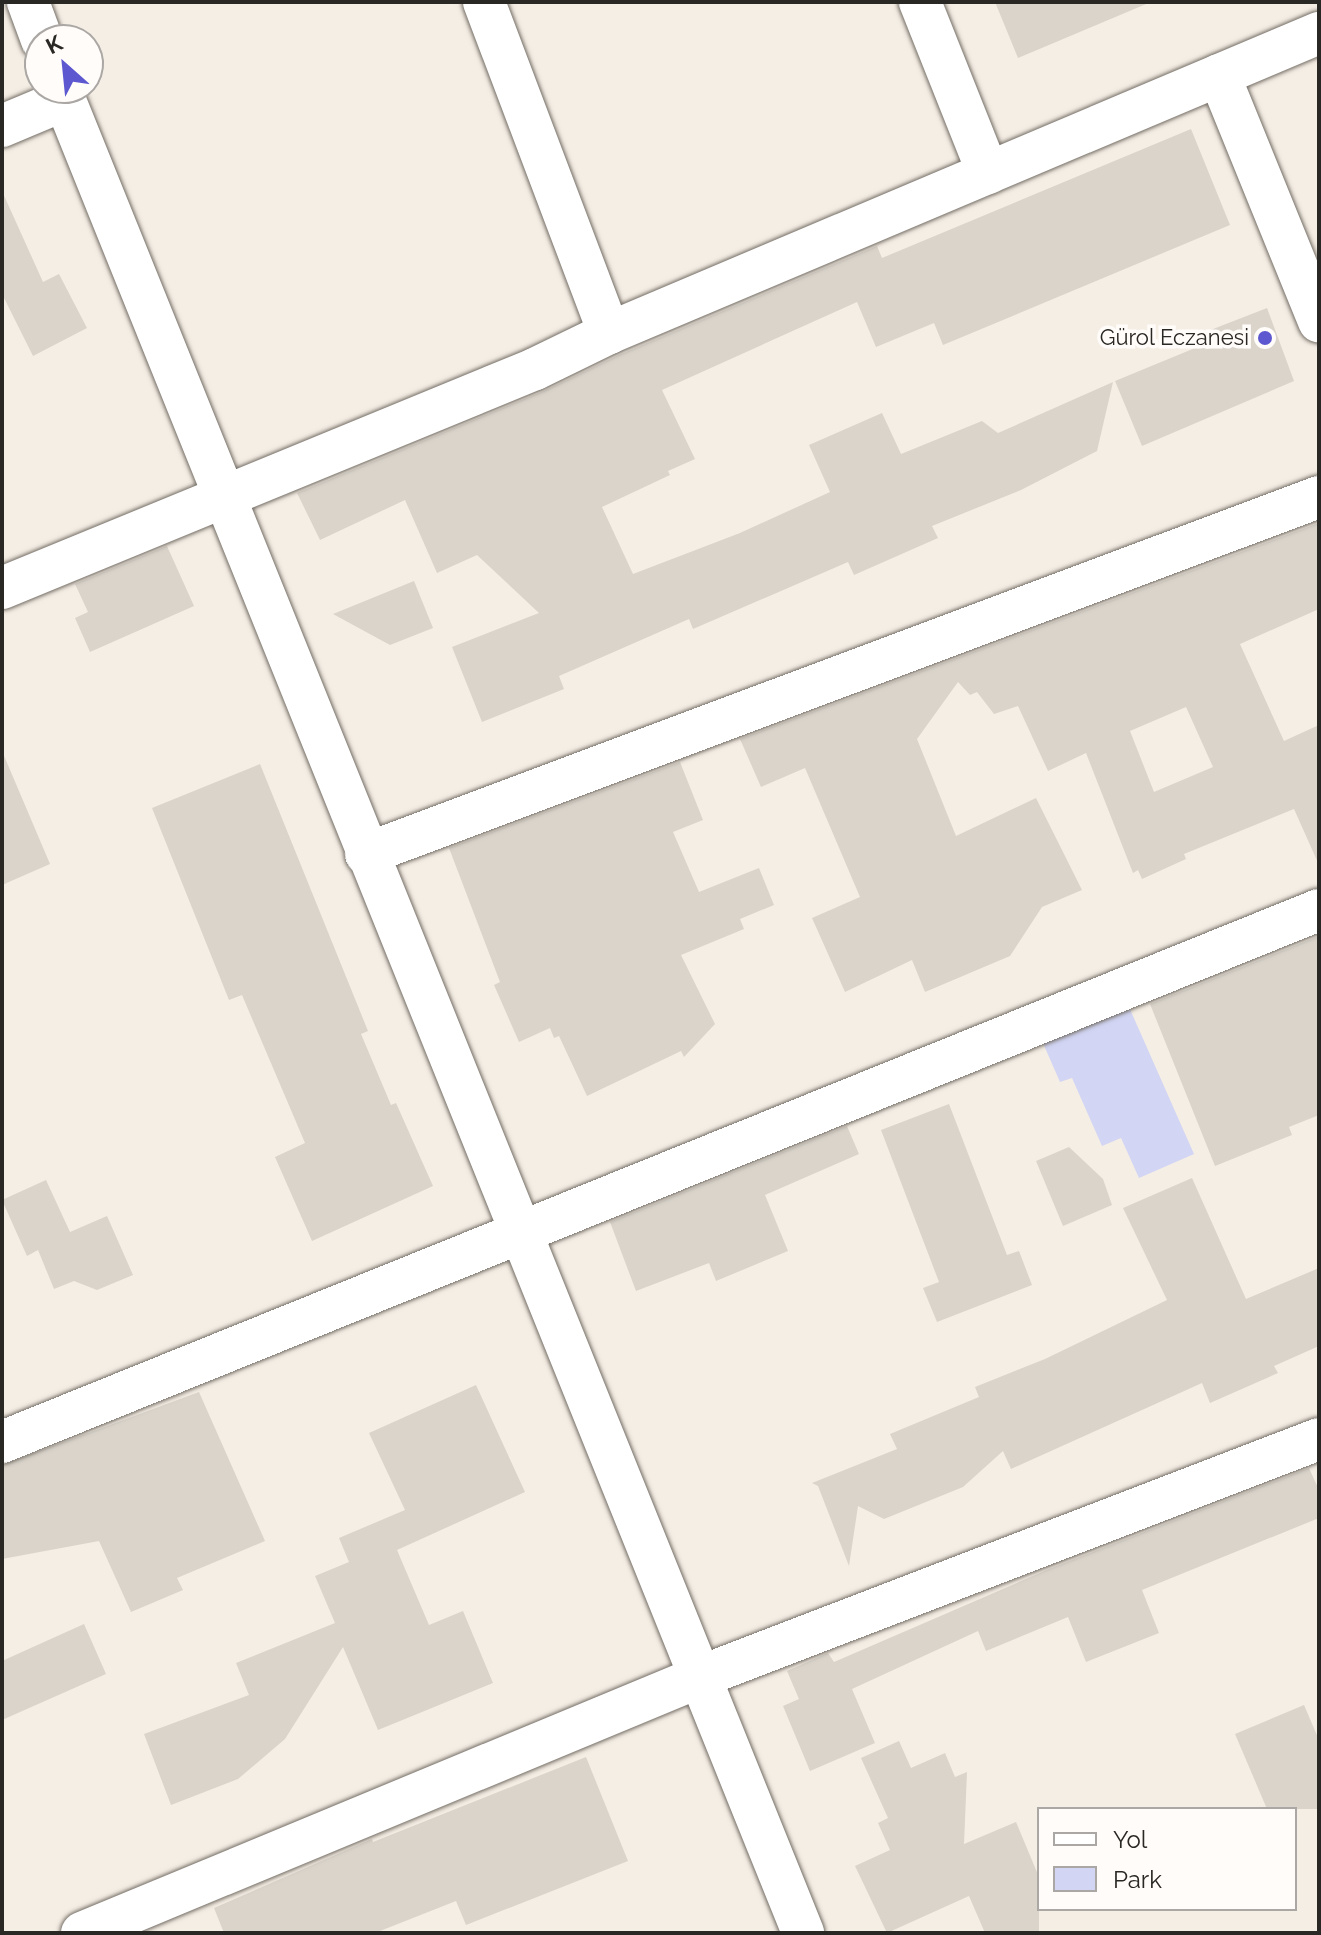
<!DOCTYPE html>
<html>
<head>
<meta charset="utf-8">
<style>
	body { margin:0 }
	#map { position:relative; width:1321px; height:1935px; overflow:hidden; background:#f5eee5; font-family:Raleway,sans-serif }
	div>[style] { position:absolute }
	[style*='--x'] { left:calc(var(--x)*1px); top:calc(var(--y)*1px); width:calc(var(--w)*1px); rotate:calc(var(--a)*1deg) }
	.green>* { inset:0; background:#d2d5f4 }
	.building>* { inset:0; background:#dad4cb }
	.roads { filter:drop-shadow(0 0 2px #736d65) drop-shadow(0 0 2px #736d65) }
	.minor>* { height:42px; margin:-21px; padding:0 21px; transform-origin:21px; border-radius:21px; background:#fff }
	.dots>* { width:22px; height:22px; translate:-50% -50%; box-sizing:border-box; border:4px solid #fffcf9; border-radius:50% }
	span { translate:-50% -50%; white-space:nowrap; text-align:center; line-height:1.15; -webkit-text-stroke:7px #fffcf9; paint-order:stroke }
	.poi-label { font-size:22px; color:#2a2824 }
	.right { translate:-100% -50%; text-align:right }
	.frame { position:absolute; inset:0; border:4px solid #2a2824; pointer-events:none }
	.legend { position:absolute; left:1037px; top:1807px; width:260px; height:104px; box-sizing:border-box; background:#fffcf9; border:2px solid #aaa7a4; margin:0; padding:10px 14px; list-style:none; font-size:24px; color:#2a2824 }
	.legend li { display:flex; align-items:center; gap:16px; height:40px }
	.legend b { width:40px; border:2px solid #aaa7a4 }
	.north { position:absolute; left:24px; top:24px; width:80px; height:80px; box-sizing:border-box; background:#fffcf9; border:2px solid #aaa7a4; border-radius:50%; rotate:333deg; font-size:22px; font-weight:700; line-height:32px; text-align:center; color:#2a2824 }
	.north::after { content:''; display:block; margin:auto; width:28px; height:36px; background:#5d58d0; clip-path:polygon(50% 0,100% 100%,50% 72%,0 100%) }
</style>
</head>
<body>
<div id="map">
	<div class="green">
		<div style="clip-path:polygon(1129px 1007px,1194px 1154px,1139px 1178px,1121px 1138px,1102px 1146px,1072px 1078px,1060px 1082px,1039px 1034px)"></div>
	</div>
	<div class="building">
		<div style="clip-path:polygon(995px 2px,1151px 2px,1018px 58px)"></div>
		<div style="clip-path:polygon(1191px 129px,1230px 225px,943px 345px,934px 323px,876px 347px,857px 302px,662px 390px,695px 459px,668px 471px,670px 475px,602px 507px,633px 574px,740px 533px,830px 492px,809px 445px,882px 413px,901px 454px,982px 421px,998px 433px,1113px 382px,1097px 451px,1021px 490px,932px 526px,938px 538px,854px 575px,848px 562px,693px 629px,689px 619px,559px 676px,564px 689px,482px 722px,452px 647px,539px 613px,477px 555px,437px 573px,405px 500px,320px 540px,297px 493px,544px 391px,619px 355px,877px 246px,882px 258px)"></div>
		<div style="clip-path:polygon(2px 191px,43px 282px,59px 274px,87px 328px,33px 356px,2px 294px)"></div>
		<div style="clip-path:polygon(1267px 308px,1294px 381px,1142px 446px,1115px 381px,1212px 341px,1208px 331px)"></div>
		<div style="clip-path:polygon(evenodd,1319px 523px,1319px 609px,1240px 644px,1284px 741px,1319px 725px,1319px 865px,1294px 809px,1184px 854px,1186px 859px,1142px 879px,1138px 870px,1133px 873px,1086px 753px,1048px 771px,1018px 706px,994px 714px,977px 692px,970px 695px,958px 682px,917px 739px,956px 836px,1036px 798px,1082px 890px,1042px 907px,1010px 956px,925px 992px,912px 960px,845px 992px,812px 918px,860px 897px,805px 768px,761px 787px,740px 739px,1319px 523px,1186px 707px,1213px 767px,1154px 792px,1130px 731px,1186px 707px)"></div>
		<div style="clip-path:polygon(167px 546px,194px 606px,90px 652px,75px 618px,88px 612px,75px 584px)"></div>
		<div style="clip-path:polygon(414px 581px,433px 628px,390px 645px,333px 614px)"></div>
		<div style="clip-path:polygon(2px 751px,50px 864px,2px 885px)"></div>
		<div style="clip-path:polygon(680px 762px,703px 820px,673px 832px,699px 892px,759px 868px,774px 905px,740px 919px,744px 929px,681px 955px,715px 1024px,684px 1057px,681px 1051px,587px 1096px,559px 1036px,554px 1038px,550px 1028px,519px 1042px,494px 985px,500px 982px,449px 848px)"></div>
		<div style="clip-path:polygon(260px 764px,368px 1031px,361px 1034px,391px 1105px,396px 1103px,433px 1186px,312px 1241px,275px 1157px,305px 1143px,242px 995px,229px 1000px,152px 808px)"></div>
		<div style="clip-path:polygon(1319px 936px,1319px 1115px,1289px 1127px,1292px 1135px,1215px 1166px,1150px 1004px)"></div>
		<div style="clip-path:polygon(949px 1104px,1007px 1255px,1019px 1251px,1032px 1285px,937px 1322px,923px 1288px,939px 1282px,881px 1130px)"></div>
		<div style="clip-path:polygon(847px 1126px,859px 1154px,765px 1195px,788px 1251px,716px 1281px,709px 1263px,636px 1291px,610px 1222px)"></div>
		<div style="clip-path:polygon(1069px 1147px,1103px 1179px,1112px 1205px,1063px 1226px,1036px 1161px)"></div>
		<div style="clip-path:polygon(1192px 1178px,1246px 1299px,1319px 1268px,1319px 1346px,1274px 1366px,1278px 1373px,1210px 1403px,1202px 1383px,1011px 1469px,1003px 1451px,963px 1487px,884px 1519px,858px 1506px,849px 1566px,818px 1486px,812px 1483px,897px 1449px,890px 1434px,979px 1397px,975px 1387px,1045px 1359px,1167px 1300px,1123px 1208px)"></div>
		<div style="clip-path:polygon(46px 1180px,70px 1232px,107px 1216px,133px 1275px,97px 1290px,74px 1281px,54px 1289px,38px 1250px,27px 1256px,2px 1200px)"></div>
		<div style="clip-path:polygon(476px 1385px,525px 1492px,397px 1550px,429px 1625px,463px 1611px,493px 1683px,378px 1730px,343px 1647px,285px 1739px,238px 1779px,171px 1805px,144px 1734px,249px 1695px,236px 1663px,335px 1623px,315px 1576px,349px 1562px,339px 1538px,405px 1510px,369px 1433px)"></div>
		<div style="clip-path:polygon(199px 1392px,265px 1541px,177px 1578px,183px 1590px,131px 1612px,99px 1541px,2px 1559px,2px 1465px)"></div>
		<div style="clip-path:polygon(1309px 1468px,1319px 1490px,1319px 1518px,1142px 1590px,1159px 1633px,1086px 1662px,1068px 1617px,986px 1651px,978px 1631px,852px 1689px,875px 1743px,810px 1771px,783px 1706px,799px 1699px,787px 1671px,828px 1653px,834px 1662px,1049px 1569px)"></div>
		<div style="clip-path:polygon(84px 1624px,106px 1674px,2px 1720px,2px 1661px)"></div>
		<div style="clip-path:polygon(1304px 1705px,1319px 1740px,1319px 1809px,1267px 1809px,1235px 1734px)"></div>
		<div style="clip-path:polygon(899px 1741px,911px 1768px,945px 1753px,955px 1777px,967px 1772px,964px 1844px,1016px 1822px,1039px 1877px,1039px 1933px,985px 1933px,969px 1896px,887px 1933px,855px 1866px,890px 1850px,878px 1823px,888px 1818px,861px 1758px)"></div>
		<div style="clip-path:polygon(586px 1757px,628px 1861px,466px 1925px,456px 1901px,375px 1933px,224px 1933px,214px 1908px,372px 1839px,373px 1842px)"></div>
	</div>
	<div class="roads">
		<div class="minor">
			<div style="--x:28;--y:2;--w:40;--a:69.8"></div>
			<div style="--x:484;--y:2;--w:354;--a:69.3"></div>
			<div style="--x:920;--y:2;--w:184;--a:68.3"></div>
			<div style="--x:1219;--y:75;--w:266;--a:67.9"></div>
			<div style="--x:60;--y:88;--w:1989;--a:68.06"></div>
			<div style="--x:2;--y:126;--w:67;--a:-22.8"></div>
			<div style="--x:2;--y:588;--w:576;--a:-22.34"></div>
			<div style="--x:535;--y:369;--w:82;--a:-25.9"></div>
			<div style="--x:609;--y:333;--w:771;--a:-22.91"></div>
			<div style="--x:366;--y:854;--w:1018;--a:-20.54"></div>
			<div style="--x:2;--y:1442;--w:1420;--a:-22"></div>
			<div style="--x:82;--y:1933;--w:666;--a:-22.52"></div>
			<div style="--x:697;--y:1678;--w:666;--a:-21.02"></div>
		</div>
	</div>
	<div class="dots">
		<div style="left:1265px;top:338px;background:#5d58d0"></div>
	</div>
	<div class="poi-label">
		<span class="right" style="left:1249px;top:338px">Gürol Eczanesi</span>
	</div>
	<div class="frame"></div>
	<ul class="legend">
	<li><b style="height:10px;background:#fff"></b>Yol</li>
	<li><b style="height:22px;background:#d2d5f4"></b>Park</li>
	</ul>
	<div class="north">K</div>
</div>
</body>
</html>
